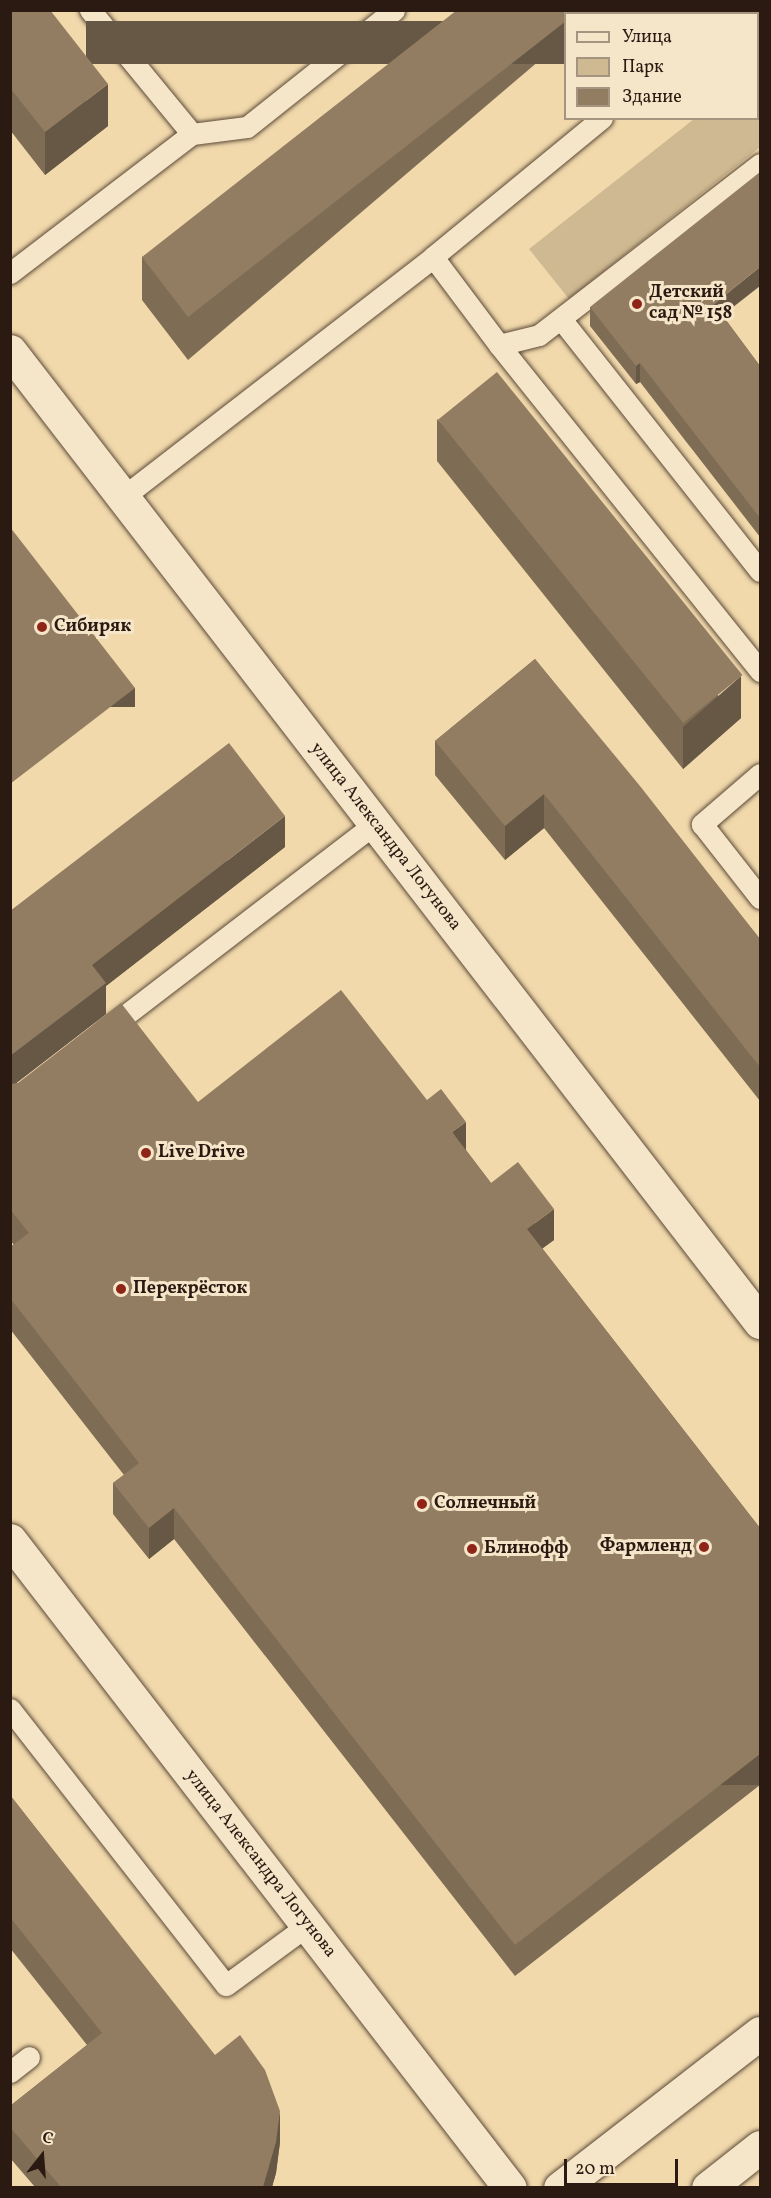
<!DOCTYPE html>
<html>
<head>
<meta charset="utf-8">
<style>
	body { margin:0 }
	#map { position:relative; width:771px; height:2198px; overflow:hidden; background:#f1d9ac; font-family:Vollkorn,serif }
	div>[style] { position:absolute }
	[style*='--x'] { left:calc(var(--x)*1px); top:calc(var(--y)*1px); width:calc(var(--w)*1px); rotate:calc(var(--a)*1deg) }
	.green>* { inset:0; background:#cfb992 }
	.roads { filter:drop-shadow(0 0 2px #5c4a38) drop-shadow(0 0 2px #5c4a38) }
	.lane>* { height:21px; margin:-10.5px; padding:0 10.5px; transform-origin:10.5px; border-radius:10.5px; background:#f6e6c9 }
	.street>* { height:33px; margin:-16.5px; padding:0 16.5px; transform-origin:16.5px; border-radius:16.5px; background:#f6e6c9 }
	.secondary>* { height:33px; margin:-16.5px; padding:0 16.5px; transform-origin:16.5px; border-radius:16.5px; background:#f6e6c9 }
	.wall>* { inset:0; background:#7e6c54 }
	.shaded-wall>* { inset:0; background:#665845; transform-origin:0 0 }
	.building>* { inset:0; background:#927d62; transform-origin:0 0 }
	.dots>* { width:16px; height:16px; translate:-50% -50%; box-sizing:border-box; border:3px solid #f6e6c9; border-radius:50% }
	span { translate:-50% -50%; white-space:nowrap; text-align:center; line-height:1.15; -webkit-text-stroke:6px #f6e6c9; paint-order:stroke }
	.poi-label { font-size:18px; color:#2b1a12; font-weight:700 }
	.left { translate:0 -50%; text-align:left }
	.right { translate:-100% -50%; text-align:right }
	.street-label { font-size:18px; color:#2b1a12 }
	.frame { position:absolute; inset:0; border:12px solid #2b1a12; pointer-events:none }
	.legend { position:absolute; left:564px; top:12px; width:195px; height:108px; box-sizing:border-box; background:#f6e6c9; border:2px solid #a59480; margin:0; padding:8px 10px; list-style:none; font-size:18px; color:#2b1a12 }
	.legend li { display:flex; align-items:center; gap:12px; height:30px }
	.legend b { width:30px; border:2px solid #a59480 }
	.north { position:absolute; left:12px; top:2126px; width:60px; height:60px; -webkit-text-stroke:4px #f6e6c9; paint-order:stroke; rotate:17deg; font-size:16px; font-weight:700; line-height:24px; text-align:center; color:#2b1a12 }
	.north::after { content:''; display:block; margin:auto; width:21px; height:27px; background:#2b1a12; clip-path:polygon(50% 0,100% 100%,50% 72%,0 100%) }
	.scale { position:absolute; left:564px; top:2159px; width:114px; height:27px; box-sizing:border-box; border:3px solid #2b1a12; border-top:0; padding-left:8px; font-size:18px; line-height:21px; white-space:nowrap; color:#2b1a12; -webkit-text-stroke:4px #f6e6c9; paint-order:stroke }
</style>
</head>
<body>
<div id="map">
	<div class="green">
		<div style="clip-path:polygon(760px 66px,760px 147px,569px 299px,529px 249px,694px 119px,758px 118px,758px 68px)"></div>
	</div>
	<div class="roads">
		<div class="lane">
			<div style="--x:675;--y:10;--w:4;--a:63"></div>
			<div style="--x:751;--y:14;--w:6;--a:-45"></div>
			<div style="--x:602;--y:118;--w:219;--a:140.6"></div>
			<div style="--x:433;--y:257;--w:110;--a:53.1"></div>
			<div style="--x:499;--y:345;--w:418;--a:51.3"></div>
			<div style="--x:192;--y:134;--w:55;--a:-7.3"></div>
			<div style="--x:247;--y:127;--w:188;--a:-38.5"></div>
			<div style="--x:10;--y:273;--w:229;--a:-37.4"></div>
			<div style="--x:192;--y:134;--w:161;--a:-129.4"></div>
			<div style="--x:561;--y:319;--w:321;--a:51.7"></div>
			<div style="--x:499;--y:345;--w:41;--a:-14"></div>
			<div style="--x:539;--y:335;--w:279;--a:-37.7"></div>
			<div style="--x:123;--y:497;--w:392;--a:-37.7"></div>
			<div style="--x:760;--y:774;--w:77;--a:139.2"></div>
			<div style="--x:702;--y:824;--w:94;--a:51.9"></div>
			<div style="--x:106;--y:1030;--w:338;--a:-37.5"></div>
			<div style="--x:10;--y:1709;--w:350;--a:52"></div>
			<div style="--x:226;--y:1985;--w:102;--a:-36.2"></div>
			<div style="--x:10;--y:2072;--w:24;--a:-38"></div>
		</div>
		<div class="street">
			<div style="--x:10;--y:351;--w:1227;--a:52.32"></div>
			<div style="--x:10;--y:1540;--w:818;--a:52.35"></div>
		</div>
		<div class="secondary">
			<div style="--x:560;--y:2188;--w:253;--a:-37.8"></div>
			<div style="--x:708;--y:2188;--w:66;--a:-38.3"></div>
		</div>
	</div>
	<div class="wall">
		<div style="clip-path:polygon(10px 10px,108px 126px,45px 175px,10px 130px)"></div>
		<div style="clip-path:polygon(594px 10px,594px 14px,188px 360px,142px 300px,142px 257px)"></div>
		<div style="clip-path:polygon(692px 10px,706px 10px,702px 14px,694px 14px)"></div>
		<div style="clip-path:polygon(590px 307px,723px 316px,760px 366px,760px 537px,640px 382px,636px 384px,590px 326px)"></div>
		<div style="clip-path:polygon(437px 419px,741px 718px,683px 769px,437px 461px)"></div>
		<div style="clip-path:polygon(535px 659px,760px 939px,760px 1101px,544px 828px,505px 860px,435px 775px,435px 741px)"></div>
		<div style="clip-path:polygon(285px 847px,106px 986px,106px 1014px,16px 1083px,198px 1102px,466px 1150px,491px 1183px,554px 1240px,542px 1248px,760px 1528px,760px 1785px,515px 1976px,174px 1539px,149px 1559px,113px 1514px,113px 1483px,124px 1475px,10px 1329px,10px 1247px,14px 1245px,10px 1240px,10px 911px)"></div>
		<div style="clip-path:polygon(10px 1795px,280px 2142px,276px 2173px,272px 2187px,35px 2187px,10px 2158px,10px 2106px,87px 2045px,10px 1948px)"></div>
	</div>
	<div class="shaded-wall">
		<div style="clip-path:polygon(579px 10px,594px 10px,594px 14px,576px 14px)"></div>
		<div style="clip-path:polygon(697px 10px,706px 10px,702px 14px,697px 14px)"></div>
		<div style="left:566px;top:21px;width:43px;height:480px;rotate:90deg"></div>
		<div style="clip-path:polygon(108px 84px,108px 126px,45px 175px,45px 132px)"></div>
		<div style="clip-path:polygon(760px 267px,760px 286px,714px 322px,714px 304px)"></div>
		<div style="clip-path:polygon(640px 363px,640px 382px,636px 384px,636px 366px)"></div>
		<div style="clip-path:polygon(741px 676px,741px 718px,683px 769px,683px 727px)"></div>
		<div style="left:135px;top:688px;width:19px;height:158px;rotate:90deg"></div>
		<div style="clip-path:polygon(544px 794px,544px 828px,505px 860px,505px 826px)"></div>
		<div style="clip-path:polygon(285px 816px,285px 847px,106px 986px,106px 1014px,10px 1088px,10px 1056px,92px 965px)"></div>
		<div style="clip-path:polygon(466px 1122px,466px 1153px,452px 1132px)"></div>
		<div style="clip-path:polygon(554px 1209px,554px 1240px,527px 1260px,527px 1229px)"></div>
		<div style="clip-path:polygon(174px 1508px,174px 1539px,149px 1559px,149px 1528px)"></div>
		<div style="left:760px;top:1754px;width:31px;height:311px;rotate:90deg"></div>
		<div style="clip-path:polygon(280px 2111px,280px 2142px,276px 2173px,272px 2187px,263px 2187px)"></div>
	</div>
	<div class="building">
		<div style="clip-path:polygon(10px 10px,50px 10px,108px 84px,45px 132px,10px 88px)"></div>
		<div style="clip-path:polygon(457px 10px,579px 10px,576px 14px,566px 14px,566px 21px,188px 317px,142px 257px)"></div>
		<div style="clip-path:polygon(760px 172px,760px 267px,714px 304px,760px 366px,760px 518px,640px 363px,636px 366px,590px 307px)"></div>
		<div style="left:497px;top:372px;width:390px;height:76px;rotate:51deg"></div>
		<div style="clip-path:polygon(10px 527px,135px 688px,10px 784px)"></div>
		<div style="clip-path:polygon(535px 659px,640px 786px,760px 939px,760px 1067px,544px 794px,505px 826px,435px 741px)"></div>
		<div style="clip-path:polygon(229px 743px,285px 816px,92px 965px,106px 983px,10px 1056px,10px 911px)"></div>
		<div style="clip-path:polygon(341px 990px,427px 1100px,441px 1089px,466px 1122px,452px 1132px,491px 1183px,518px 1162px,554px 1209px,527px 1229px,760px 1528px,760px 1754px,515px 1945px,174px 1508px,149px 1528px,113px 1483px,139px 1463px,10px 1298px,10px 1247px,29px 1233px,10px 1209px,10px 1084px,18px 1083px,121px 1003px,198px 1102px)"></div>
		<div style="clip-path:polygon(10px 1795px,215px 2055px,240px 2035px,265px 2070px,280px 2111px,276px 2142px,263px 2187px,61px 2187px,10px 2127px,10px 2106px,102px 2033px,10px 1917px)"></div>
	</div>
	<div class="dots">
		<div style="left:637px;top:304px;background:#8f2418"></div>
		<div style="left:42px;top:627px;background:#8f2418"></div>
		<div style="left:146px;top:1153px;background:#8f2418"></div>
		<div style="left:121px;top:1289px;background:#8f2418"></div>
		<div style="left:422px;top:1504px;background:#8f2418"></div>
		<div style="left:704px;top:1547px;background:#8f2418"></div>
		<div style="left:472px;top:1549px;background:#8f2418"></div>
	</div>
	<div class="poi-label">
		<span class="left" style="left:649px;top:304px">Детский<br>сад № 158</span>
		<span class="left" style="left:54px;top:627px">Сибиряк</span>
		<span class="left" style="left:158px;top:1153px">Live Drive</span>
		<span class="left" style="left:133px;top:1289px">Перекрёсток</span>
		<span class="left" style="left:434px;top:1504px">Солнечный</span>
		<span class="right" style="left:692px;top:1547px">Фармленд</span>
		<span class="left" style="left:484px;top:1549px">Блинофф</span>
	</div>
	<div class="street-label">
		<span style="left:385px;top:837px;rotate:52deg">улица Александра Логунова</span>
		<span style="left:260px;top:1864px;rotate:52deg">улица Александра Логунова</span>
	</div>
	<div class="frame"></div>
	<ul class="legend">
	<li><b style="height:8px;background:#f6e6c9"></b>Улица</li>
	<li><b style="height:16px;background:#cfb992"></b>Парк</li>
	<li><b style="height:16px;background:#927d62"></b>Здание</li>
	</ul>
	<div class="north">С</div>
	<div class="scale">20 m</div>
</div>
</body>
</html>
